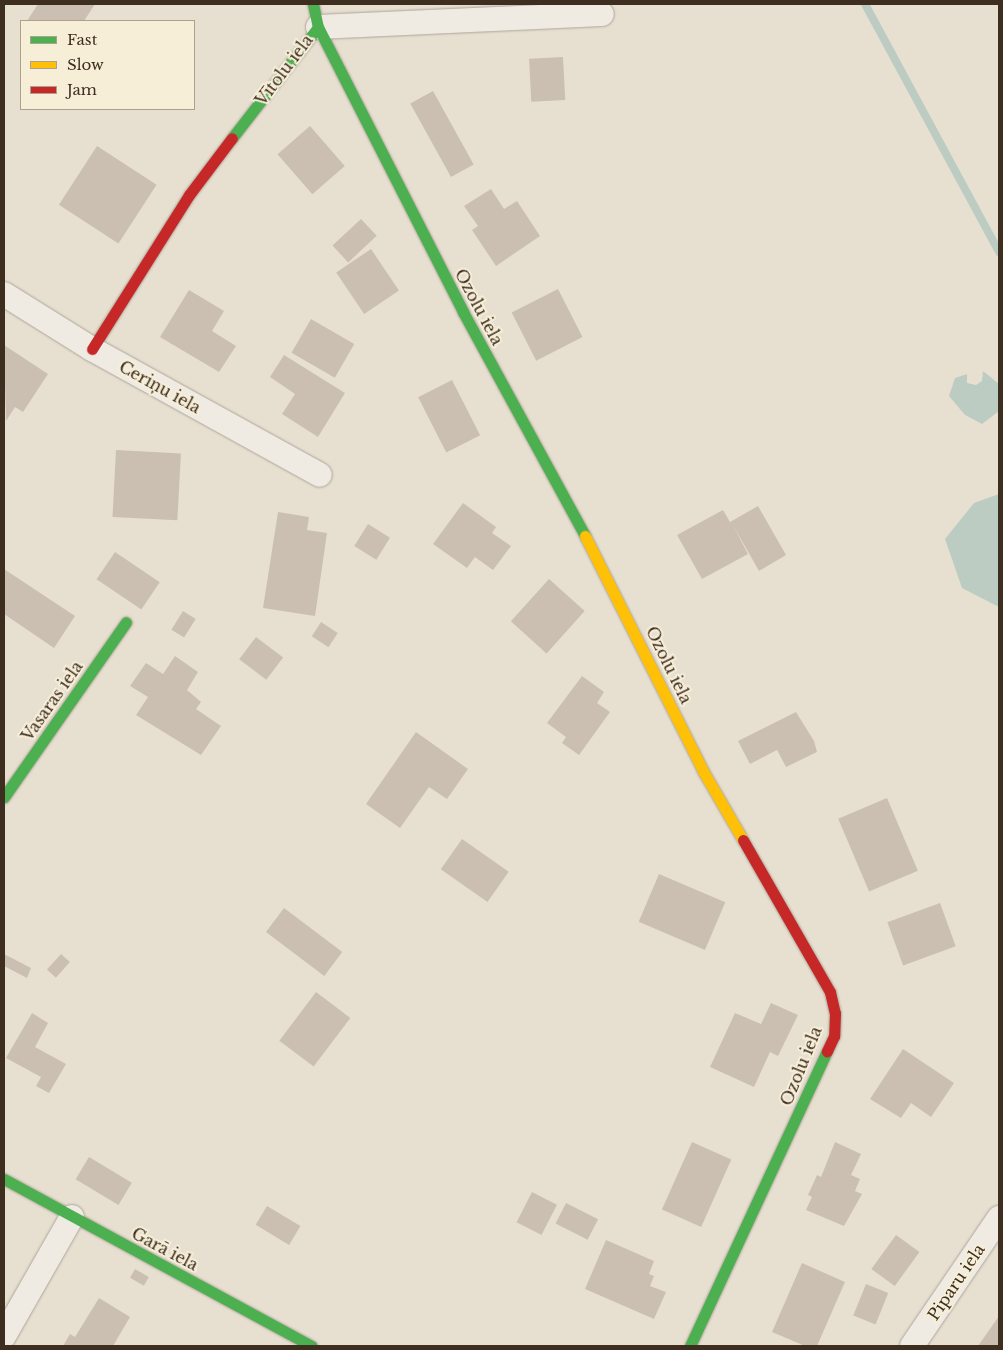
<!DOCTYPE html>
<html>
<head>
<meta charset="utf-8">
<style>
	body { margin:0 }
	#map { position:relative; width:1003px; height:1350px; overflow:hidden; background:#e7e0d1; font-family:"Libre Baskerville",serif }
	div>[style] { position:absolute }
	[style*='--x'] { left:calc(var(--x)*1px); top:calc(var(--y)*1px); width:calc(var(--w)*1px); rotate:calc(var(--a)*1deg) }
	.water>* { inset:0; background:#bcccc2 }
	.stream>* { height:8px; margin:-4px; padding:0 4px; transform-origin:4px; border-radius:4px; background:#bcccc2 }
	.building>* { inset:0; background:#cbbfb2; transform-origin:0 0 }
	.roads { filter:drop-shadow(0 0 1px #ada599) drop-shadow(0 0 1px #ada599) }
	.street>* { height:24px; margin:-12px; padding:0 12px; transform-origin:12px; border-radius:12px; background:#efebe3 }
	.fast>* { height:11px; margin:-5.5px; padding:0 5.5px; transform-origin:5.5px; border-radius:5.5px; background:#4caf50 }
	.slow>* { height:11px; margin:-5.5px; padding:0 5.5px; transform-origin:5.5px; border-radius:5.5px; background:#ffc107 }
	.jam>* { height:11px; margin:-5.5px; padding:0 5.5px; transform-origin:5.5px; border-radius:5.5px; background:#c62828 }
	span { translate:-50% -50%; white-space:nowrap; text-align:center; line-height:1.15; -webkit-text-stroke:4px #f7eed8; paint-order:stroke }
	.street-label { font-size:16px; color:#3d2e20 }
	.frame { position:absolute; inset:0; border:5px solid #3d2e20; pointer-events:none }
	.legend { position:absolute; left:20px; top:20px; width:175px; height:90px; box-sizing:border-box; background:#f7eed8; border:1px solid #ada18e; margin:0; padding:6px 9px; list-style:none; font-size:15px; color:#3d2e20 }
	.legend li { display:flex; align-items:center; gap:10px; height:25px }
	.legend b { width:25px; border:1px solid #ada18e }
</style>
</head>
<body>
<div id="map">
	<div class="water">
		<div style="clip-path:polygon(983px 371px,999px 384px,999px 411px,982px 424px,965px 415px,949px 396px,955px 378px,967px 374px,967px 383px,976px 385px,982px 381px)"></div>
		<div style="clip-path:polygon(999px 494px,999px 607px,962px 588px,945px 539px,974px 503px)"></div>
	</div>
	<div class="stream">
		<div style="--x:865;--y:4;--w:282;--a:61.6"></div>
	</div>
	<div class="building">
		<div style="clip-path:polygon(38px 4px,95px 4px,84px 21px,27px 21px)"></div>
		<div style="left:563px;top:57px;width:43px;height:34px;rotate:87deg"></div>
		<div style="left:433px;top:91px;width:84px;height:26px;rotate:61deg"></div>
		<div style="left:310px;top:126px;width:53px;height:43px;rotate:49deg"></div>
		<div style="left:97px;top:146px;width:71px;height:70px;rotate:33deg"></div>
		<div style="clip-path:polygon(491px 189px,504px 209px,517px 201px,540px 236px,496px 266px,472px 230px,478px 226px,464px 206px)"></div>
		<div style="left:361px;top:219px;width:23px;height:39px;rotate:47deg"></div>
		<div style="left:371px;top:249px;width:50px;height:42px;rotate:56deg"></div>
		<div style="left:558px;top:289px;width:54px;height:52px;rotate:63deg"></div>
		<div style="clip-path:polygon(189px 290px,224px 311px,212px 331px,236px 346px,219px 372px,160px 337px)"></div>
		<div style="left:311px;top:319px;width:50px;height:39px;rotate:30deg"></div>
		<div style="clip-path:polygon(4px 345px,48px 374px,23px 412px,15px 407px,6px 421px)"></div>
		<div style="clip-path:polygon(284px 355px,345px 393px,318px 437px,282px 414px,295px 394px,270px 377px)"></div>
		<div style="left:452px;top:380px;width:62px;height:38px;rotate:63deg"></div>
		<div style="left:116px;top:450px;width:65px;height:67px;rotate:3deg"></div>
		<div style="clip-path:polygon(463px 503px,496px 527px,492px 533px,511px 546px,493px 570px,475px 557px,467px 568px,433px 544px)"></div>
		<div style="clip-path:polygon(758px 506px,786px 555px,759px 571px,733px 525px,748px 554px,702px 579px,677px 535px,723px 510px,730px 522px)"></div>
		<div style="clip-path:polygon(278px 512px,309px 517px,307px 530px,327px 533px,315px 616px,263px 608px)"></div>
		<div style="left:368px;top:524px;width:26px;height:26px;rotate:32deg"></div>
		<div style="left:115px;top:552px;width:54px;height:33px;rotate:34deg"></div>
		<div style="clip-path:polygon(4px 569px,75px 616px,54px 648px,4px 614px)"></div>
		<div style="left:549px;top:579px;width:48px;height:57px;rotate:42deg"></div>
		<div style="left:183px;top:611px;width:15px;height:22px;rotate:32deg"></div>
		<div style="left:321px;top:622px;width:20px;height:17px;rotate:33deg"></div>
		<div style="left:256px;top:637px;width:34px;height:28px;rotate:37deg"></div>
		<div style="clip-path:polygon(175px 656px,198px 672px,187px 690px,201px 702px,196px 709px,221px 726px,201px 755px,136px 715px,148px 697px,130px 686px,146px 663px,163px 674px)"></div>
		<div style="clip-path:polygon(582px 676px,604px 692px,597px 703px,610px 712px,579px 755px,562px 743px,566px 737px,547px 723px)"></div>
		<div style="clip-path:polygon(796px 712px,814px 741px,817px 752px,786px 767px,777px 750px,750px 764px,738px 741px)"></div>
		<div style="clip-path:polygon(416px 732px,468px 769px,447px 799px,429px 787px,400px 828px,366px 804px)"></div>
		<div style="left:887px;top:798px;width:79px;height:53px;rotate:67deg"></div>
		<div style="left:462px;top:839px;width:57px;height:37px;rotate:35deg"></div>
		<div style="left:659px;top:874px;width:72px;height:52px;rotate:23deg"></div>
		<div style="left:940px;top:903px;width:46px;height:56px;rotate:70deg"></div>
		<div style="left:284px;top:908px;width:73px;height:30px;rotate:37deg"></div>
		<div style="clip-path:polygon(4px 954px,31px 968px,27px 978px,4px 966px)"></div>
		<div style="left:61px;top:954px;width:12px;height:21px;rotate:42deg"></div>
		<div style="left:316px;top:992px;width:43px;height:61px;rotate:37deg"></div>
		<div style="clip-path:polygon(771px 1003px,798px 1015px,778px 1056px,770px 1052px,754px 1087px,710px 1067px,735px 1013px,761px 1024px)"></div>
		<div style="clip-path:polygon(32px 1013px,48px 1023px,35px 1047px,66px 1064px,49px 1093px,36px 1086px,41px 1077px,6px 1058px)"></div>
		<div style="clip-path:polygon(903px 1049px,954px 1083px,931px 1117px,911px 1103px,901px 1118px,870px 1099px)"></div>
		<div style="left:692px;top:1142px;width:43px;height:74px;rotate:24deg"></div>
		<div style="clip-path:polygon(835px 1142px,861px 1154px,851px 1175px,860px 1179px,855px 1191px,862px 1194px,844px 1226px,806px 1210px,812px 1197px,808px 1195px,817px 1175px,821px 1177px)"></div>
		<div style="left:89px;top:1157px;width:50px;height:26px;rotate:31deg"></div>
		<div style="left:532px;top:1192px;width:28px;height:34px;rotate:27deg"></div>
		<div style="left:566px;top:1203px;width:36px;height:23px;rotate:27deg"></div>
		<div style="left:267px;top:1206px;width:39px;height:22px;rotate:31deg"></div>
		<div style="left:896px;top:1235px;width:29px;height:42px;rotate:36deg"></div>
		<div style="clip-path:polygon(606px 1240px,654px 1261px,649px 1274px,654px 1276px,650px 1286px,666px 1292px,654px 1319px,585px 1289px)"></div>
		<div style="clip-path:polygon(802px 1263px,845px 1282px,817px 1346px,805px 1346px,772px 1332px)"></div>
		<div style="left:135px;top:1269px;width:16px;height:10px;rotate:30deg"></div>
		<div style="left:866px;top:1284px;width:24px;height:34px;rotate:22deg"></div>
		<div style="clip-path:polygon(99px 1298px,130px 1317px,113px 1346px,63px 1346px,70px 1334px,75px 1337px)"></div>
		<div style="clip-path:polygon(999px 1316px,999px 1346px,978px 1346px)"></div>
	</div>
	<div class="roads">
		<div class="street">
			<div style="--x:318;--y:27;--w:284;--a:-2.6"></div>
			<div style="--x:4;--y:294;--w:104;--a:32"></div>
			<div style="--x:92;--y:349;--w:260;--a:28.9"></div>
			<div style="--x:4;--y:1336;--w:137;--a:-60.3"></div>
			<div style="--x:912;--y:1346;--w:155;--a:-55.8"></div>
		</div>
		<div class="fast">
			<div style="--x:313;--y:4;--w:24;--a:78"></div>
			<div style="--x:318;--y:27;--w:320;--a:63"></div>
			<div style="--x:463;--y:312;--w:255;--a:61.4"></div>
			<div style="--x:232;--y:138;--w:140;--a:-52.2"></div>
			<div style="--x:4;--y:797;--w:213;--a:-55.1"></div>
			<div style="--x:4;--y:1179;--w:350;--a:28.5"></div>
			<div style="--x:690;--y:1346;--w:325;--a:-65.1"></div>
		</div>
		<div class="slow">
			<div style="--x:585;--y:536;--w:263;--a:63.3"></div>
			<div style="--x:703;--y:771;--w:80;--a:59.9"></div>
		</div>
		<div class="jam">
			<div style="--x:92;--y:349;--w:182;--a:-57.8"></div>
			<div style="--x:189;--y:195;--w:71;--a:-53"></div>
			<div style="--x:743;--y:840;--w:175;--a:60.2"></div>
			<div style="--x:830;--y:992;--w:22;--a:77"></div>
			<div style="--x:835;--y:1013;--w:23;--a:92"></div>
			<div style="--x:834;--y:1036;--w:17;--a:115"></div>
		</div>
	</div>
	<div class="street-label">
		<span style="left:284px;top:70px;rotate:-53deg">Vītolu iela</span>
		<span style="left:479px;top:307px;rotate:62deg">Ozolu iela</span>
		<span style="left:160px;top:387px;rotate:29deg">Ceriņu iela</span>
		<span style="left:669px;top:665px;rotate:64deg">Ozolu iela</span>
		<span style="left:52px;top:701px;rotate:-55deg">Vasaras iela</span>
		<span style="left:801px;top:1066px;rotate:-68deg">Ozolu iela</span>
		<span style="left:165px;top:1249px;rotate:28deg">Garā iela</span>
		<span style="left:956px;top:1282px;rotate:-56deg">Piparu iela</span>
	</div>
	<div class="frame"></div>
	<ul class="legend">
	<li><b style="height:6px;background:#4caf50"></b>Fast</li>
	<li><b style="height:6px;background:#ffc107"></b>Slow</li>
	<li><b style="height:6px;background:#c62828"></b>Jam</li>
	</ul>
</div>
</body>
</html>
